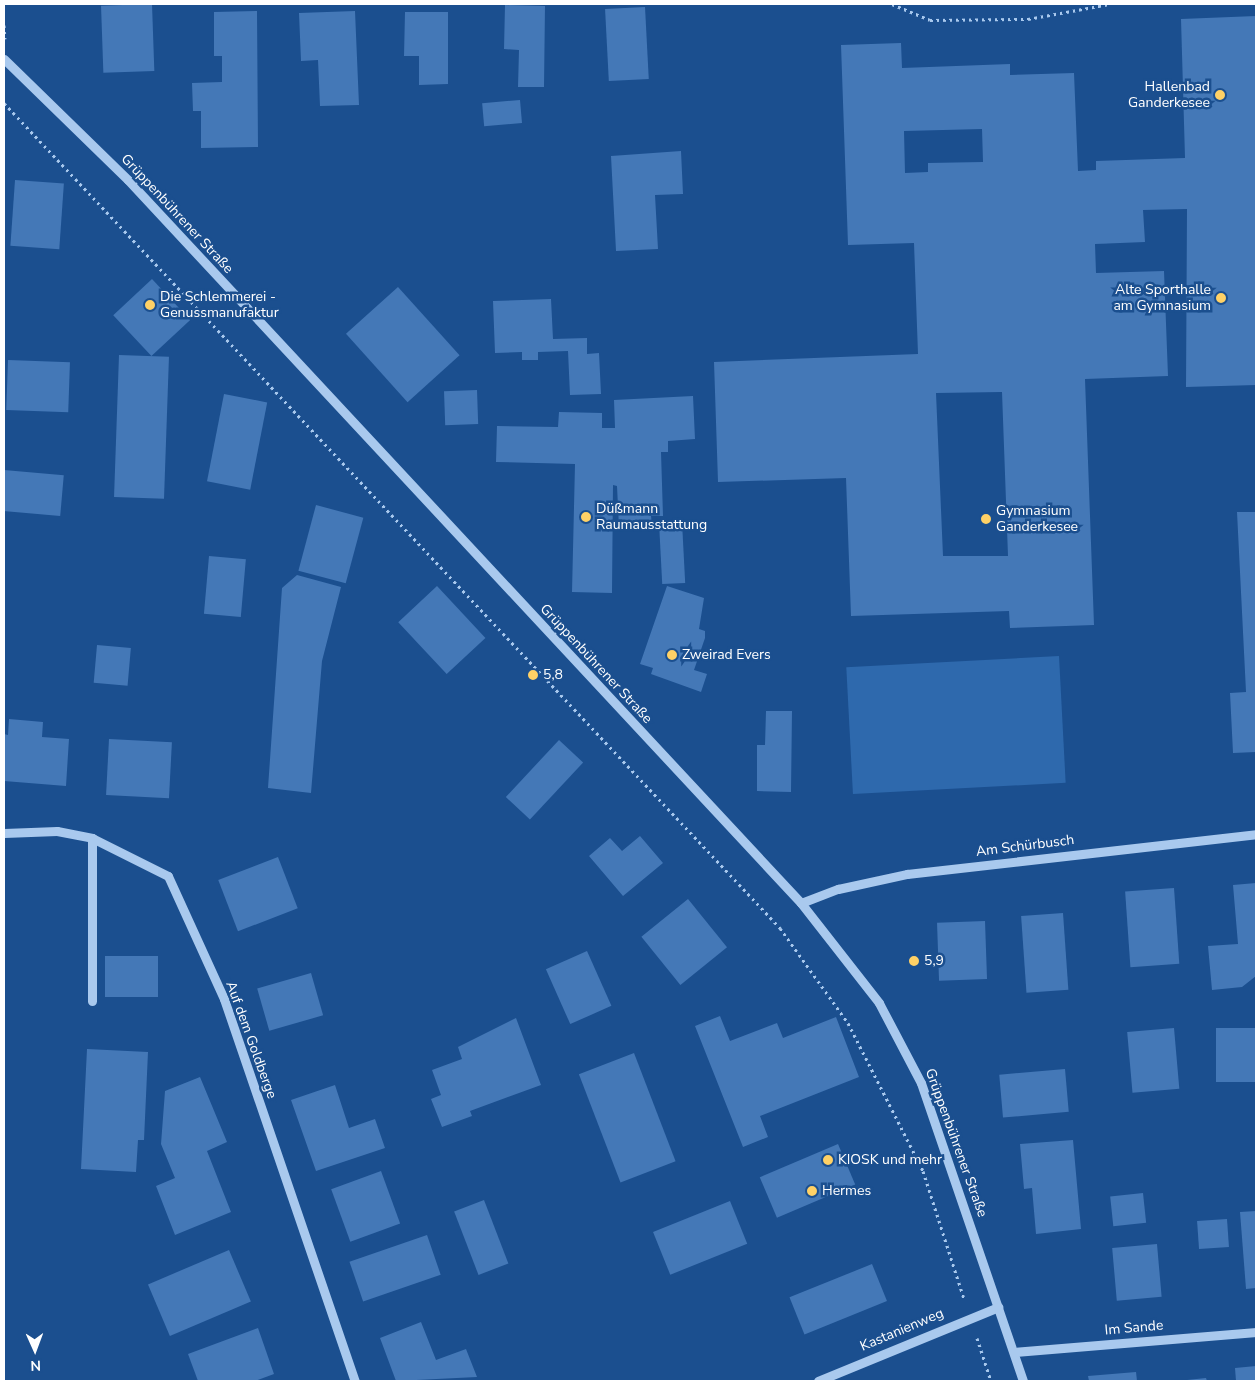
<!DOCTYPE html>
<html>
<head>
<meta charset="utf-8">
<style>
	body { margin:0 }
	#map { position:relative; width:1260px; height:1385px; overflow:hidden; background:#1b4f8f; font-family:"Nunito Sans",sans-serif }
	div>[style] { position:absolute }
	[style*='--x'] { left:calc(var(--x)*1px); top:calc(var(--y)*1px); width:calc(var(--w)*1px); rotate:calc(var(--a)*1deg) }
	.green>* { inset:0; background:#2e69ad; transform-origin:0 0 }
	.building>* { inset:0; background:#4478b7; transform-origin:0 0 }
	.path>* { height:3px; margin-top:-1.5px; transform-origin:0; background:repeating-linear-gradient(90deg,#a9c9ee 0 2.5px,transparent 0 6.5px) }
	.minor>* { height:9px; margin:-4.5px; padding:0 4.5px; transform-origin:4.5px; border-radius:4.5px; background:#a9c9ee }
	.dots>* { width:14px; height:14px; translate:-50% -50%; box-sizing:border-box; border:2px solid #1b4f8f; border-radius:50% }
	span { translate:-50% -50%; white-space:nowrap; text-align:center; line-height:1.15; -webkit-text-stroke:5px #1b4f8f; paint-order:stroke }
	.poi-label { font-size:14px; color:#fff }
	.right { translate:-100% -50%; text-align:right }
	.left { translate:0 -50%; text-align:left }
	.street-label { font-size:14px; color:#fff }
	.frame { position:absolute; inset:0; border:5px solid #fff; pointer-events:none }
	.north { position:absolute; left:10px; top:1325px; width:50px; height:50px; -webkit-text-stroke:4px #1b4f8f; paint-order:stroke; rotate:178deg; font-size:14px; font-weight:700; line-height:20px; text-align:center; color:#fff }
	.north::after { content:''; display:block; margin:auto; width:18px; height:22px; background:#fff; clip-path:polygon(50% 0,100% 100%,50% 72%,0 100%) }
</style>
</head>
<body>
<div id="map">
	<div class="green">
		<div style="left:1059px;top:656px;width:127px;height:213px;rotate:87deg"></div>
	</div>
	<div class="building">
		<div style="left:152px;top:4px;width:67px;height:51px;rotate:88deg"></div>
		<div style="clip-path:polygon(505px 5px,545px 6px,544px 87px,518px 87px,519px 50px,504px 49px)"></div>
		<div style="left:645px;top:7px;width:72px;height:40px;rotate:87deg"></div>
		<div style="clip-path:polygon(257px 11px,258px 147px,201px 148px,201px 111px,193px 111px,192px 83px,222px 82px,222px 56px,214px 56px,214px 12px)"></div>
		<div style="clip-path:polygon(355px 11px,359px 105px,320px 106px,318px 60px,301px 61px,299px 13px)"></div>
		<div style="clip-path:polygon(405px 12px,448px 12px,448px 84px,419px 85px,419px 56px,404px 56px)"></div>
		<div style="clip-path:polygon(evenodd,1256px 16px,1256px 385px,1186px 387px,1187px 209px,1143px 210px,1145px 242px,1095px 244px,1096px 273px,1164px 271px,1168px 376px,1085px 379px,1094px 625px,1010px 628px,1009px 611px,851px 616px,846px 478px,718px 482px,714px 362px,918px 354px,914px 243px,848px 245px,841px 45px,901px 43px,902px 68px,1010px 64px,1010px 75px,1074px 73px,1078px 171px,1096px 170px,1096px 161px,1185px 158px,1181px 19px,1256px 16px,982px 129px,983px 162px,928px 163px,928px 172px,905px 173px,904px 131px,982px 129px,1256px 16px,1002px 392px,1008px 556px,943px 556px,936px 393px,1002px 392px)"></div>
		<div style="left:520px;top:100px;width:23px;height:38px;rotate:85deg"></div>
		<div style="clip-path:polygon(681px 151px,683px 194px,655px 195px,658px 249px,616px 251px,611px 156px)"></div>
		<div style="left:15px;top:180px;width:49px;height:66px;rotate:4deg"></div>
		<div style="left:152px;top:279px;width:56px;height:53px;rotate:47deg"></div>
		<div style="left:398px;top:287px;width:92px;height:70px;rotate:48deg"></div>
		<div style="clip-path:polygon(551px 299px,553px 339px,587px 338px,587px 354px,599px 353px,601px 394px,570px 395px,568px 351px,538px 352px,538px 360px,522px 360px,522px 352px,495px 353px,493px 301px)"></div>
		<div style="left:119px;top:355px;width:50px;height:142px;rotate:2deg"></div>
		<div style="left:8px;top:360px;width:62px;height:50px;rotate:2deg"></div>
		<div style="left:477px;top:390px;width:34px;height:33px;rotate:88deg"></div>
		<div style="left:224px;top:394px;width:44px;height:89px;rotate:11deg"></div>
		<div style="clip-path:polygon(693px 396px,695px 439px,668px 441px,668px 452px,661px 452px,663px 516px,651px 516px,652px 525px,619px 527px,617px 486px,613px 485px,612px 593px,572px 592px,575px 464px,496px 462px,497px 426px,558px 427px,559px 412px,602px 413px,602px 428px,615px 428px,614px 400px)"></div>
		<div style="left:4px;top:470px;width:60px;height:41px;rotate:5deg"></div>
		<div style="left:316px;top:505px;width:49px;height:68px;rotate:15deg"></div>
		<div style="clip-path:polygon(1237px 512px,1256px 512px,1256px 752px,1233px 753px,1230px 693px,1246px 692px)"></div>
		<div style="left:682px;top:522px;width:61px;height:23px;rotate:87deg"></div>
		<div style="left:209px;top:556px;width:37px;height:58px;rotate:5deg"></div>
		<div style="clip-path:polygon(297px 575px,341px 587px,322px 661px,311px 793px,268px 788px,282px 588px)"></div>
		<div style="left:437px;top:586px;width:71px;height:53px;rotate:47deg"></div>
		<div style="clip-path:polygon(667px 586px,704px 598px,699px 629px,705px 631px,705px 638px,694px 670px,707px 674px,701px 692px,651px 674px,653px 668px,640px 664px)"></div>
		<div style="left:97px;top:645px;width:34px;height:38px;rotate:5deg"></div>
		<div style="clip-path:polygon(766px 711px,792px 711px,791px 792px,757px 791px,757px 745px,765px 745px)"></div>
		<div style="clip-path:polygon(9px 719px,43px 722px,42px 737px,69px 739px,66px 786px,4px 781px,4px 734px,8px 735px)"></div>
		<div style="left:109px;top:739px;width:63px;height:56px;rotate:3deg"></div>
		<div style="left:559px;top:740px;width:33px;height:78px;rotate:43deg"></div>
		<div style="clip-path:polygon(640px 836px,663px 863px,623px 896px,589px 856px,610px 838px,622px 851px)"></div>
		<div style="left:278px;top:857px;width:55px;height:64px;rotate:69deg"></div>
		<div style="clip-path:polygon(1256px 883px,1256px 976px,1242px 987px,1212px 990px,1208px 946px,1238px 944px,1233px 885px)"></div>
		<div style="left:1174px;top:888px;width:76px;height:49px;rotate:86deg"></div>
		<div style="left:688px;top:899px;width:62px;height:60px;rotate:51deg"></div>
		<div style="left:1063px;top:913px;width:77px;height:42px;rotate:86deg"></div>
		<div style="left:985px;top:921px;width:58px;height:48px;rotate:88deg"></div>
		<div style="left:587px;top:951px;width:60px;height:45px;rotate:66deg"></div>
		<div style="left:105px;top:956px;width:53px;height:41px"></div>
		<div style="left:311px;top:973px;width:44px;height:56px;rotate:74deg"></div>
		<div style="clip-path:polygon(720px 1016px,730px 1041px,777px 1023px,783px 1038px,836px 1017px,859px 1077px,760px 1116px,768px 1137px,743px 1147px,695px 1026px)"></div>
		<div style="clip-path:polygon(516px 1018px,541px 1085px,470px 1111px,472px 1116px,442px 1127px,431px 1099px,441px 1095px,432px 1070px,462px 1059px,458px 1047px)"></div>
		<div style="left:1174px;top:1028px;width:61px;height:47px;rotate:85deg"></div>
		<div style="left:1256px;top:1028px;width:54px;height:40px;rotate:90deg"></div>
		<div style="clip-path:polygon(87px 1049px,148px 1052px,144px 1140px,138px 1140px,136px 1172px,81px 1169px)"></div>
		<div style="left:634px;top:1053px;width:116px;height:59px;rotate:69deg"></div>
		<div style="left:1065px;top:1069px;width:43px;height:66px;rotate:85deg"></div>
		<div style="clip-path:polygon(200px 1077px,227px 1142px,207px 1151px,231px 1212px,175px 1235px,156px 1186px,175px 1178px,161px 1144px,165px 1091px)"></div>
		<div style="clip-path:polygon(335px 1085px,349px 1128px,375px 1119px,385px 1148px,316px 1171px,291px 1100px)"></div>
		<div style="clip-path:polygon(1073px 1140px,1081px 1229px,1036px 1234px,1032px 1188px,1024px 1189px,1020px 1144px)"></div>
		<div style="left:838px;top:1144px;width:44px;height:85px;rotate:67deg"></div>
		<div style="left:381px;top:1171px;width:56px;height:53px;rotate:70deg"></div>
		<div style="left:1143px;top:1193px;width:30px;height:33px;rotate:84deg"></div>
		<div style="left:484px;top:1200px;width:68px;height:32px;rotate:69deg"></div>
		<div style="left:730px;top:1201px;width:46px;height:83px;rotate:68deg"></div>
		<div style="clip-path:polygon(1256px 1211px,1256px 1288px,1246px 1289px,1240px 1212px)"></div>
		<div style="left:1227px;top:1219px;width:28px;height:30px;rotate:86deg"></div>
		<div style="left:427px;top:1235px;width:42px;height:82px;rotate:71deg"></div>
		<div style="left:1157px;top:1244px;width:53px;height:45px;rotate:85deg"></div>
		<div style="left:229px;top:1250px;width:56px;height:88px;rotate:67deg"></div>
		<div style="left:872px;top:1264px;width:40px;height:89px;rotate:68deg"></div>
		<div style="clip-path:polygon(421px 1322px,436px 1360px,466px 1349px,477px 1377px,396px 1381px,380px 1338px)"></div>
		<div style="clip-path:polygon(258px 1328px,274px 1374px,255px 1381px,198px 1381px,188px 1354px)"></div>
		<div style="clip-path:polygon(1256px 1366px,1256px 1381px,1236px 1381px,1235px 1368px)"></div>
		<div style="clip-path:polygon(1136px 1372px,1137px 1381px,1089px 1381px,1088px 1376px)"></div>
		<div style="clip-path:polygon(1206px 1378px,1207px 1381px,1187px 1381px,1187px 1380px)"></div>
	</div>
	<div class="path">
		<div style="--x:892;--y:4;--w:41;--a:22.8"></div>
		<div style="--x:930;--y:20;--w:98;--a:-0.6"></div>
		<div style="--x:1028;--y:19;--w:83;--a:-10.4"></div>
		<div style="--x:4;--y:25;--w:14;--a:86"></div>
		<div style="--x:4;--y:103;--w:1133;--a:46.75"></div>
		<div style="--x:780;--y:928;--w:117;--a:54.4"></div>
		<div style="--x:848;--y:1023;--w:166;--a:63.1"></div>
		<div style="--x:923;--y:1171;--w:134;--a:72.2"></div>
		<div style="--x:977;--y:1338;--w:45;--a:72"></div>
	</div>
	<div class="minor">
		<div style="--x:4;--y:59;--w:173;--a:44.3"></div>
		<div style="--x:128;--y:180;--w:988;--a:47.05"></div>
		<div style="--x:801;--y:903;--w:127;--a:52"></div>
		<div style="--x:879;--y:1003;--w:90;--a:62.3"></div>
		<div style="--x:921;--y:1083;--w:315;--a:71.1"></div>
		<div style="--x:4;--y:833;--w:53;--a:-2.2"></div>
		<div style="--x:57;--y:831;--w:36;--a:11"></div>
		<div style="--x:92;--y:838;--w:85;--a:26.6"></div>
		<div style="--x:168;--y:876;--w:135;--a:65.5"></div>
		<div style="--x:224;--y:999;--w:404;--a:71.1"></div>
		<div style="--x:801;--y:903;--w:40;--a:-21"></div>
		<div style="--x:838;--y:889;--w:71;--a:-12.3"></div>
		<div style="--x:907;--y:874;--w:351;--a:-6.5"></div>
		<div style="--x:92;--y:1001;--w:163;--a:-90"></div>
		<div style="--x:1014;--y:1352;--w:243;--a:-4.7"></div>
		<div style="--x:818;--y:1381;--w:195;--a:-22.3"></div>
	</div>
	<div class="dots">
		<div style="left:1220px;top:95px;background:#ffd166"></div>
		<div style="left:1221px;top:298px;background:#ffd166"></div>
		<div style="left:150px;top:305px;background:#ffd166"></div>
		<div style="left:586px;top:517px;background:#ffd166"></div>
		<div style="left:986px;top:519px;background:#ffd166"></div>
		<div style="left:672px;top:655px;background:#ffd166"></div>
		<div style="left:533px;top:675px;background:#ffd166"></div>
		<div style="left:914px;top:961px;background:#ffd166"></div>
		<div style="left:828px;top:1160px;background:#ffd166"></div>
		<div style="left:812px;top:1191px;background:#ffd166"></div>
	</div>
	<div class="poi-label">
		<span class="right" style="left:1210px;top:95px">Hallenbad<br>Ganderkesee</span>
		<span class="right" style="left:1211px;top:298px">Alte Sporthalle<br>am Gymnasium</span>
		<span class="left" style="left:160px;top:305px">Die Schlemmerei -<br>Genussmanufaktur</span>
		<span class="left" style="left:596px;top:517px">Düßmann<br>Raumausstattung</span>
		<span class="left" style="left:996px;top:519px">Gymnasium<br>Ganderkesee</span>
		<span class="left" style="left:682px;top:655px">Zweirad Evers</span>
		<span class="left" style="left:543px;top:675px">5,8</span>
		<span class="left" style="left:924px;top:961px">5,9</span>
		<span class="left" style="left:838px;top:1160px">KIOSK und mehr</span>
		<span class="left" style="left:822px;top:1191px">Hermes</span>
	</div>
	<div class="street-label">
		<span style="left:177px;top:214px;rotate:47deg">Grüppenbührener Straße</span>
		<span style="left:596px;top:664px;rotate:47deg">Grüppenbührener Straße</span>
		<span style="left:1025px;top:846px;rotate:-7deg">Am Schürbusch</span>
		<span style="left:251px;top:1040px;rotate:70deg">Auf dem Goldberge</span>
		<span style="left:956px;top:1143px;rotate:70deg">Grüppenbührener Straße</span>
		<span style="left:1134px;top:1328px;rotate:-5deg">Im Sande</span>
		<span style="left:902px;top:1330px;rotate:-23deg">Kastanienweg</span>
	</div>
	<div class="frame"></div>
	<div class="north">N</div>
</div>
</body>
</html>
